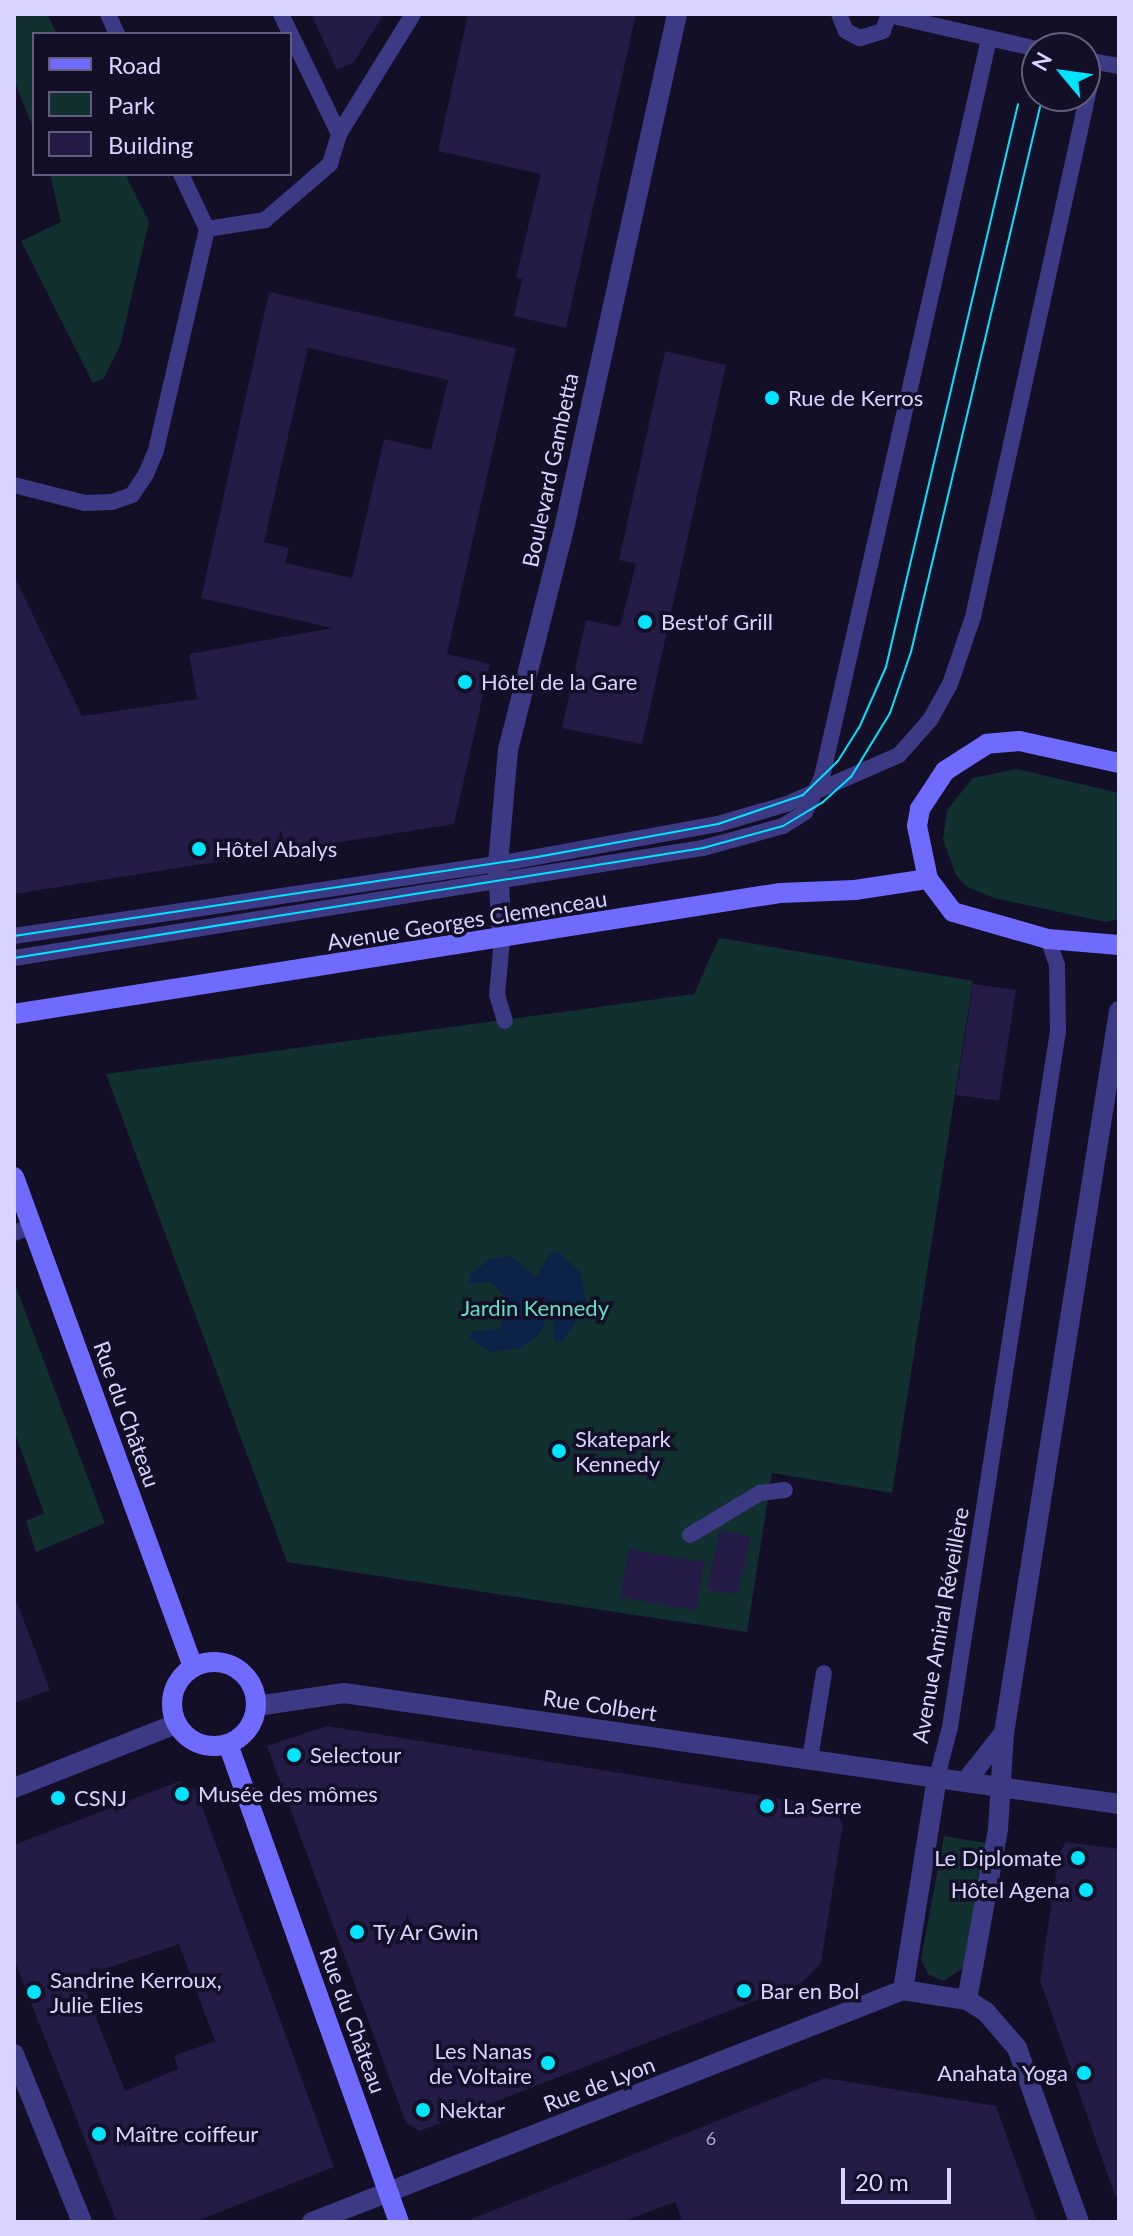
<!DOCTYPE html>
<html>
<head>
<meta charset="utf-8">
<style>
	body { margin:0 }
	#map { position:relative; width:1133px; height:2236px; overflow:hidden; background:#130f26; font-family:Lato,sans-serif }
	div>[style] { position:absolute }
	.green>* { inset:0; background:#12302f }
	.water>* { inset:0; background:#0c2248 }
	.building>* { inset:0; background:#241b47 }
	.service>* { height:16px; margin:-8px; padding:0 8px; transform-origin:8px; border-radius:8px; background:#3d3a85 }
	.minor>* { height:20px; margin:-10px; padding:0 10px; transform-origin:10px; border-radius:10px; background:#3d3a85 }
	.tertiary>* { height:20px; margin:-10px; padding:0 10px; transform-origin:10px; border-radius:10px; background:#3d3a85 }
	.secondary>* { height:20px; margin:-10px; padding:0 10px; transform-origin:10px; border-radius:10px; background:#6f6bff }
	.secondary>.ring { margin:-10px; padding:0; box-sizing:content-box; background:none; border:20px solid #6f6bff; border-radius:50% }
	.tram>* { height:2px; margin:-1px; padding:0 1px; transform-origin:1px; border-radius:1px; background:#00e5ff }
	.dots>* { width:22px; height:22px; translate:-50% -50%; box-sizing:border-box; border:4px solid #130f26; border-radius:50% }
	span { translate:-50% -50%; white-space:nowrap; text-align:center; line-height:1.15; -webkit-text-stroke:7px #130f26; paint-order:stroke }
	.number-label { font-size:18px; color:#aca6d1 }
	.number-label span { -webkit-text-stroke-width:0 }
	.poi-label { font-size:22px; color:#d9d4ff }
	.left { translate:0 -50%; text-align:left }
	.right { translate:-100% -50%; text-align:right }
	.street-label { font-size:22px; color:#d9d4ff }
	.park-label { font-size:22px; color:#5fe0c0 }
	.frame { position:absolute; inset:0; border:16px solid #d9d4ff; pointer-events:none }
	.legend { position:absolute; left:32px; top:32px; width:260px; height:144px; box-sizing:border-box; background:#130f26; border:2px solid #625e7d; margin:0; padding:10px 14px; list-style:none; font-size:24px; color:#d9d4ff }
	.legend li { display:flex; align-items:center; gap:16px; height:40px }
	.legend b { width:40px; border:2px solid #625e7d }
	.north { position:absolute; left:1021px; top:32px; width:80px; height:80px; box-sizing:border-box; background:#130f26; border:2px solid #625e7d; border-radius:50%; rotate:299deg; font-size:22px; font-weight:700; line-height:32px; text-align:center; color:#d9d4ff }
	.north::after { content:''; display:block; margin:auto; width:28px; height:36px; background:#00e5ff; clip-path:polygon(50% 0,100% 100%,50% 72%,0 100%) }
	.scale { position:absolute; left:841px; top:2168px; width:110px; height:36px; box-sizing:border-box; border:4px solid #d9d4ff; border-top:0; padding-left:10px; font-size:24px; line-height:28px; white-space:nowrap; color:#d9d4ff; -webkit-text-stroke:6px #130f26; paint-order:stroke }
</style>
</head>
<body>
<div id="map">
	<div class="green">
		<i style="clip-path:polygon(14px 14px,47px 14px,57px 34px,34px 34px,34px 130px,14px 80px)"></i>
		<i style="clip-path:polygon(50px 174px,125px 174px,149px 222px,120px 346px,104px 378px,93px 383px,21px 241px,61px 222px)"></i>
		<i style="clip-path:polygon(1017px 769px,1119px 793px,1119px 919px,1106px 922px,994px 898px,967px 887px,956px 875px,943px 840px,947px 810px,973px 778px)"></i>
		<i style="clip-path:polygon(719px 938px,973px 981px,892px 1493px,772px 1473px,747px 1632px,287px 1562px,106px 1074px,694px 994px)"></i>
		<i style="clip-path:polygon(14px 1282px,105px 1523px,36px 1552px,26px 1521px,44px 1513px,14px 1431px)"></i>
		<i style="clip-path:polygon(944px 1836px,986px 1843px,965px 1967px,943px 1981px,928px 1974px,921px 1959px)"></i>
	</div>
	<div class="water">
		<i style="clip-path:polygon(557px 1252px,580px 1271px,587px 1304px,563px 1341px,555px 1343px,553px 1319px,547px 1317px,540px 1333px,522px 1348px,492px 1352px,470px 1339px,473px 1331px,500px 1329px,508px 1300px,491px 1282px,468px 1283px,470px 1274px,491px 1259px,510px 1256px,536px 1277px,550px 1254px)"></i>
	</div>
	<div class="building">
		<i style="clip-path:polygon(311px 14px,384px 14px,354px 62px,337px 70px)"></i>
		<i style="clip-path:polygon(468px 14px,636px 14px,566px 328px,514px 316px,522px 279px,516px 277px,541px 174px,438px 151px)"></i>
		<i style="clip-path:polygon(evenodd,269px 292px,516px 348px,447px 654px,490px 664px,454px 824px,14px 894px,14px 576px,82px 716px,197px 699px,189px 654px,332px 628px,201px 598px,269px 292px,308px 348px,448px 380px,431px 450px,384px 439px,352px 578px,285px 563px,289px 548px,264px 542px,308px 348px)"></i>
		<i style="clip-path:polygon(665px 351px,726px 365px,642px 744px,562px 728px,586px 620px,620px 627px,636px 564px,619px 560px)"></i>
		<i style="clip-path:polygon(973px 984px,1016px 990px,999px 1101px,956px 1095px)"></i>
		<i style="clip-path:polygon(720px 1530px,751px 1537px,737px 1595px,707px 1589px)"></i>
		<i style="clip-path:polygon(629px 1549px,704px 1562px,696px 1610px,620px 1597px)"></i>
		<i style="clip-path:polygon(17px 1602px,50px 1690px,14px 1703px,14px 1603px)"></i>
		<i style="clip-path:polygon(327px 1726px,833px 1807px,843px 1824px,821px 1963px,803px 1982px,420px 2131px,406px 2123px,267px 1746px)"></i>
		<i style="clip-path:polygon(evenodd,180px 1781px,196px 1790px,334px 2167px,194px 2222px,117px 2222px,14px 1959px,14px 1845px,180px 1781px,179px 1944px,215px 2041px,174px 2056px,178px 2069px,125px 2091px,80px 1977px,179px 1944px)"></i>
		<i style="clip-path:polygon(1066px 1842px,1119px 1849px,1119px 2195px,1115px 2196px,1040px 1980px,1059px 1854px)"></i>
		<i style="clip-path:polygon(825px 2078px,996px 2106px,1037px 2222px,683px 2222px,675px 2202px,622px 2222px,464px 2222px)"></i>
	</div>
	<div class="service">
		<i style="left:108px;top:14px;width:22px;rotate:66deg"></i>
		<i style="left:281px;top:14px;width:133px;rotate:64.2deg"></i>
		<i style="left:839px;top:14px;width:18px;rotate:68deg"></i>
		<i style="left:846px;top:31px;width:16px;rotate:27deg"></i>
		<i style="left:860px;top:38px;width:24px;rotate:-17deg"></i>
		<i style="left:883px;top:31px;width:18px;rotate:-71deg"></i>
		<i style="left:889px;top:15px;width:152px;rotate:12.9deg"></i>
		<i style="left:1085px;top:60px;width:35px;rotate:10deg"></i>
		<i style="left:207px;top:229px;width:59px;rotate:-8.8deg"></i>
		<i style="left:265px;top:220px;width:86px;rotate:-40.7deg"></i>
		<i style="left:330px;top:164px;width:31px;rotate:-73deg"></i>
		<i style="left:339px;top:134px;width:141px;rotate:-58.3deg"></i>
		<i style="left:14px;top:485px;width:73px;rotate:14.2deg"></i>
		<i style="left:85px;top:503px;width:27px;rotate:-2deg"></i>
		<i style="left:112px;top:502px;width:21px;rotate:-19deg"></i>
		<i style="left:132px;top:495px;width:25px;rotate:-56deg"></i>
		<i style="left:146px;top:474px;width:26px;rotate:-67deg"></i>
		<i style="left:156px;top:450px;width:227px;rotate:-77deg"></i>
		<i style="left:207px;top:229px;width:61px;rotate:-115.3deg"></i>
		<i style="left:14px;top:936px;width:489px;rotate:-8.5deg"></i>
		<i style="left:498px;top:864px;width:224px;rotate:-10.3deg"></i>
		<i style="left:718px;top:824px;width:72px;rotate:-16.2deg"></i>
		<i style="left:787px;top:804px;width:122px;rotate:-23.6deg"></i>
		<i style="left:899px;top:755px;width:47px;rotate:-48.5deg"></i>
		<i style="left:930px;top:720px;width:41px;rotate:-60.9deg"></i>
		<i style="left:950px;top:684px;width:71px;rotate:-71.1deg"></i>
		<i style="left:973px;top:617px;width:568px;rotate:-77.6deg"></i>
		<i style="left:502px;top:939px;width:56px;rotate:95.1deg"></i>
		<i style="left:497px;top:995px;width:27px;rotate:73deg"></i>
		<i style="left:14px;top:958px;width:698px;rotate:-9.07deg"></i>
		<i style="left:703px;top:848px;width:83px;rotate:-15.4deg"></i>
		<i style="left:783px;top:826px;width:26px;rotate:-32deg"></i>
		<i style="left:805px;top:812px;width:39px;rotate:-64deg"></i>
		<i style="left:822px;top:777px;width:757px;rotate:-77.25deg"></i>
		<i style="left:14px;top:1233px;width:20px;rotate:-20deg"></i>
		<i style="left:690px;top:1535px;width:82px;rotate:-31deg"></i>
		<i style="left:760px;top:1493px;width:25px;rotate:-7deg"></i>
		<i style="left:810px;top:1759px;width:87px;rotate:-80.8deg"></i>
		<i style="left:937px;top:1777px;width:52px;rotate:-75.4deg"></i>
		<i style="left:950px;top:1727px;width:704px;rotate:-81.18deg"></i>
		<i style="left:1058px;top:1031px;width:66px;rotate:-90.9deg"></i>
		<i style="left:1057px;top:965px;width:28px;rotate:-109deg"></i>
	</div>
	<div class="minor">
		<i style="left:257px;top:1706px;width:88px;rotate:-8.5deg"></i>
		<i style="left:344px;top:1693px;width:783px;rotate:8.15deg"></i>
		<i style="left:966px;top:1781px;width:61px;rotate:-51.6deg"></i>
		<i style="left:14px;top:1788px;width:174px;rotate:-21.6deg"></i>
		<i style="left:903px;top:1990px;width:216px;rotate:-80.9deg"></i>
		<i style="left:967px;top:2000px;width:173px;rotate:-79.7deg"></i>
		<i style="left:998px;top:1830px;width:97px;rotate:-86.5deg"></i>
		<i style="left:1004px;top:1733px;width:731px;rotate:-80.95deg"></i>
		<i style="left:14px;top:2054px;width:181px;rotate:68deg"></i>
	</div>
	<div class="tertiary">
		<i style="left:502px;top:939px;width:75px;rotate:-93.1deg"></i>
		<i style="left:498px;top:864px;width:114px;rotate:-85deg"></i>
		<i style="left:508px;top:750px;width:233px;rotate:-75.8deg"></i>
		<i style="left:565px;top:524px;width:522px;rotate:-77.61deg"></i>
		<i style="left:312px;top:2222px;width:635px;rotate:-21.43deg"></i>
		<i style="left:903px;top:1990px;width:65px;rotate:8.9deg"></i>
		<i style="left:967px;top:2000px;width:22px;rotate:32deg"></i>
		<i style="left:986px;top:2012px;width:48px;rotate:49.3deg"></i>
		<i style="left:1017px;top:2048px;width:185px;rotate:70.4deg"></i>
	</div>
	<div class="secondary">
		<i style="left:1119px;top:763px;width:102px;rotate:-167.6deg"></i>
		<i style="left:1019px;top:741px;width:32px;rotate:175deg"></i>
		<i style="left:987px;top:744px;width:50px;rotate:147.3deg"></i>
		<i style="left:945px;top:771px;width:45px;rotate:123.3deg"></i>
		<i style="left:920px;top:809px;width:17px;rotate:100deg"></i>
		<i style="left:917px;top:826px;width:54px;rotate:78.3deg"></i>
		<i style="left:928px;top:879px;width:41px;rotate:52.9deg"></i>
		<i style="left:953px;top:912px;width:99px;rotate:15.9deg"></i>
		<i style="left:1048px;top:939px;width:71px;rotate:4.8deg"></i>
		<i style="left:14px;top:1014px;width:775px;rotate:-8.98deg"></i>
		<i style="left:780px;top:893px;width:75px;rotate:-2.3deg"></i>
		<i style="left:855px;top:890px;width:74px;rotate:-8.6deg"></i>
		<i style="left:14px;top:1177px;width:522px;rotate:69.93deg"></i>
		<i class="ring" style="left:172px;top:1662px;width:64px;height:64px"></i>
		<i style="left:228px;top:1744px;width:508px;rotate:70.32deg"></i>
	</div>
	<div class="tram">
		<i style="left:14px;top:936px;width:529px;rotate:-8.59deg"></i>
		<i style="left:537px;top:857px;width:184px;rotate:-10.3deg"></i>
		<i style="left:718px;top:824px;width:90px;rotate:-18.8deg"></i>
		<i style="left:803px;top:795px;width:49px;rotate:-44.2deg"></i>
		<i style="left:838px;top:761px;width:39px;rotate:-58deg"></i>
		<i style="left:859px;top:728px;width:67px;rotate:-66.1deg"></i>
		<i style="left:886px;top:667px;width:578px;rotate:-76.8deg"></i>
		<i style="left:14px;top:958px;width:698px;rotate:-9.07deg"></i>
		<i style="left:703px;top:848px;width:83px;rotate:-15.4deg"></i>
		<i style="left:783px;top:826px;width:47px;rotate:-31deg"></i>
		<i style="left:823px;top:802px;width:38px;rotate:-42deg"></i>
		<i style="left:851px;top:777px;width:75px;rotate:-58.6deg"></i>
		<i style="left:890px;top:713px;width:65px;rotate:-71deg"></i>
		<i style="left:911px;top:652px;width:560px;rotate:-76.68deg"></i>
	</div>
	<div class="dots">
		<i style="left:772px;top:398px;background:#00e5ff"></i>
		<i style="left:645px;top:622px;background:#00e5ff"></i>
		<i style="left:465px;top:682px;background:#00e5ff"></i>
		<i style="left:199px;top:849px;background:#00e5ff"></i>
		<i style="left:559px;top:1451px;background:#00e5ff"></i>
		<i style="left:294px;top:1755px;background:#00e5ff"></i>
		<i style="left:182px;top:1794px;background:#00e5ff"></i>
		<i style="left:58px;top:1798px;background:#00e5ff"></i>
		<i style="left:767px;top:1806px;background:#00e5ff"></i>
		<i style="left:1078px;top:1858px;background:#00e5ff"></i>
		<i style="left:1086px;top:1890px;background:#00e5ff"></i>
		<i style="left:357px;top:1932px;background:#00e5ff"></i>
		<i style="left:744px;top:1991px;background:#00e5ff"></i>
		<i style="left:34px;top:1992px;background:#00e5ff"></i>
		<i style="left:548px;top:2063px;background:#00e5ff"></i>
		<i style="left:1084px;top:2073px;background:#00e5ff"></i>
		<i style="left:423px;top:2110px;background:#00e5ff"></i>
		<i style="left:99px;top:2134px;background:#00e5ff"></i>
	</div>
	<div class="number-label">
		<span style="left:711px;top:2138px">6</span>
	</div>
	<div class="poi-label">
		<span class="left" style="left:788px;top:398px">Rue de Kerros</span>
		<span class="left" style="left:661px;top:622px">Best'of Grill</span>
		<span class="left" style="left:481px;top:682px">Hôtel de la Gare</span>
		<span class="left" style="left:215px;top:849px">Hôtel Abalys</span>
		<span class="left" style="left:575px;top:1451px">Skatepark<br>Kennedy</span>
		<span class="left" style="left:310px;top:1755px">Selectour</span>
		<span class="left" style="left:198px;top:1794px">Musée des mômes</span>
		<span class="left" style="left:74px;top:1798px">CSNJ</span>
		<span class="left" style="left:783px;top:1806px">La Serre</span>
		<span class="right" style="left:1062px;top:1858px">Le Diplomate</span>
		<span class="right" style="left:1070px;top:1890px">Hôtel Agena</span>
		<span class="left" style="left:373px;top:1932px">Ty Ar Gwin</span>
		<span class="left" style="left:50px;top:1992px">Sandrine Kerroux,<br>Julie Elies</span>
		<span class="left" style="left:760px;top:1991px">Bar en Bol</span>
		<span class="right" style="left:532px;top:2063px">Les Nanas<br>de Voltaire</span>
		<span class="right" style="left:1068px;top:2073px">Anahata Yoga</span>
		<span class="left" style="left:439px;top:2110px">Nektar</span>
		<span class="left" style="left:115px;top:2134px">Maître coiffeur</span>
	</div>
	<div class="street-label">
		<span style="left:550px;top:470px;rotate:-78deg">Boulevard Gambetta</span>
		<span style="left:467px;top:920px;rotate:-9deg">Avenue Georges Clemenceau</span>
		<span style="left:127px;top:1414px;rotate:70deg">Rue du Château</span>
		<span style="left:940px;top:1625px;rotate:-80deg">Avenue Amiral Réveillère</span>
		<span style="left:600px;top:1705px;rotate:8deg">Rue Colbert</span>
		<span style="left:353px;top:2020px;rotate:70deg">Rue du Château</span>
		<span style="left:599px;top:2084px;rotate:-21deg">Rue de Lyon</span>
	</div>
	<div class="park-label">
		<span style="left:535px;top:1308px">Jardin Kennedy</span>
	</div>
	<div class="frame"></div>
	<ul class="legend">
	<li><b style="height:10px;background:#6f6bff"></b>Road</li>
	<li><b style="height:22px;background:#12302f"></b>Park</li>
	<li><b style="height:22px;background:#241b47"></b>Building</li>
	</ul>
	<div class="north">N</div>
	<div class="scale">20 m</div>
</div>
</body>
</html>
